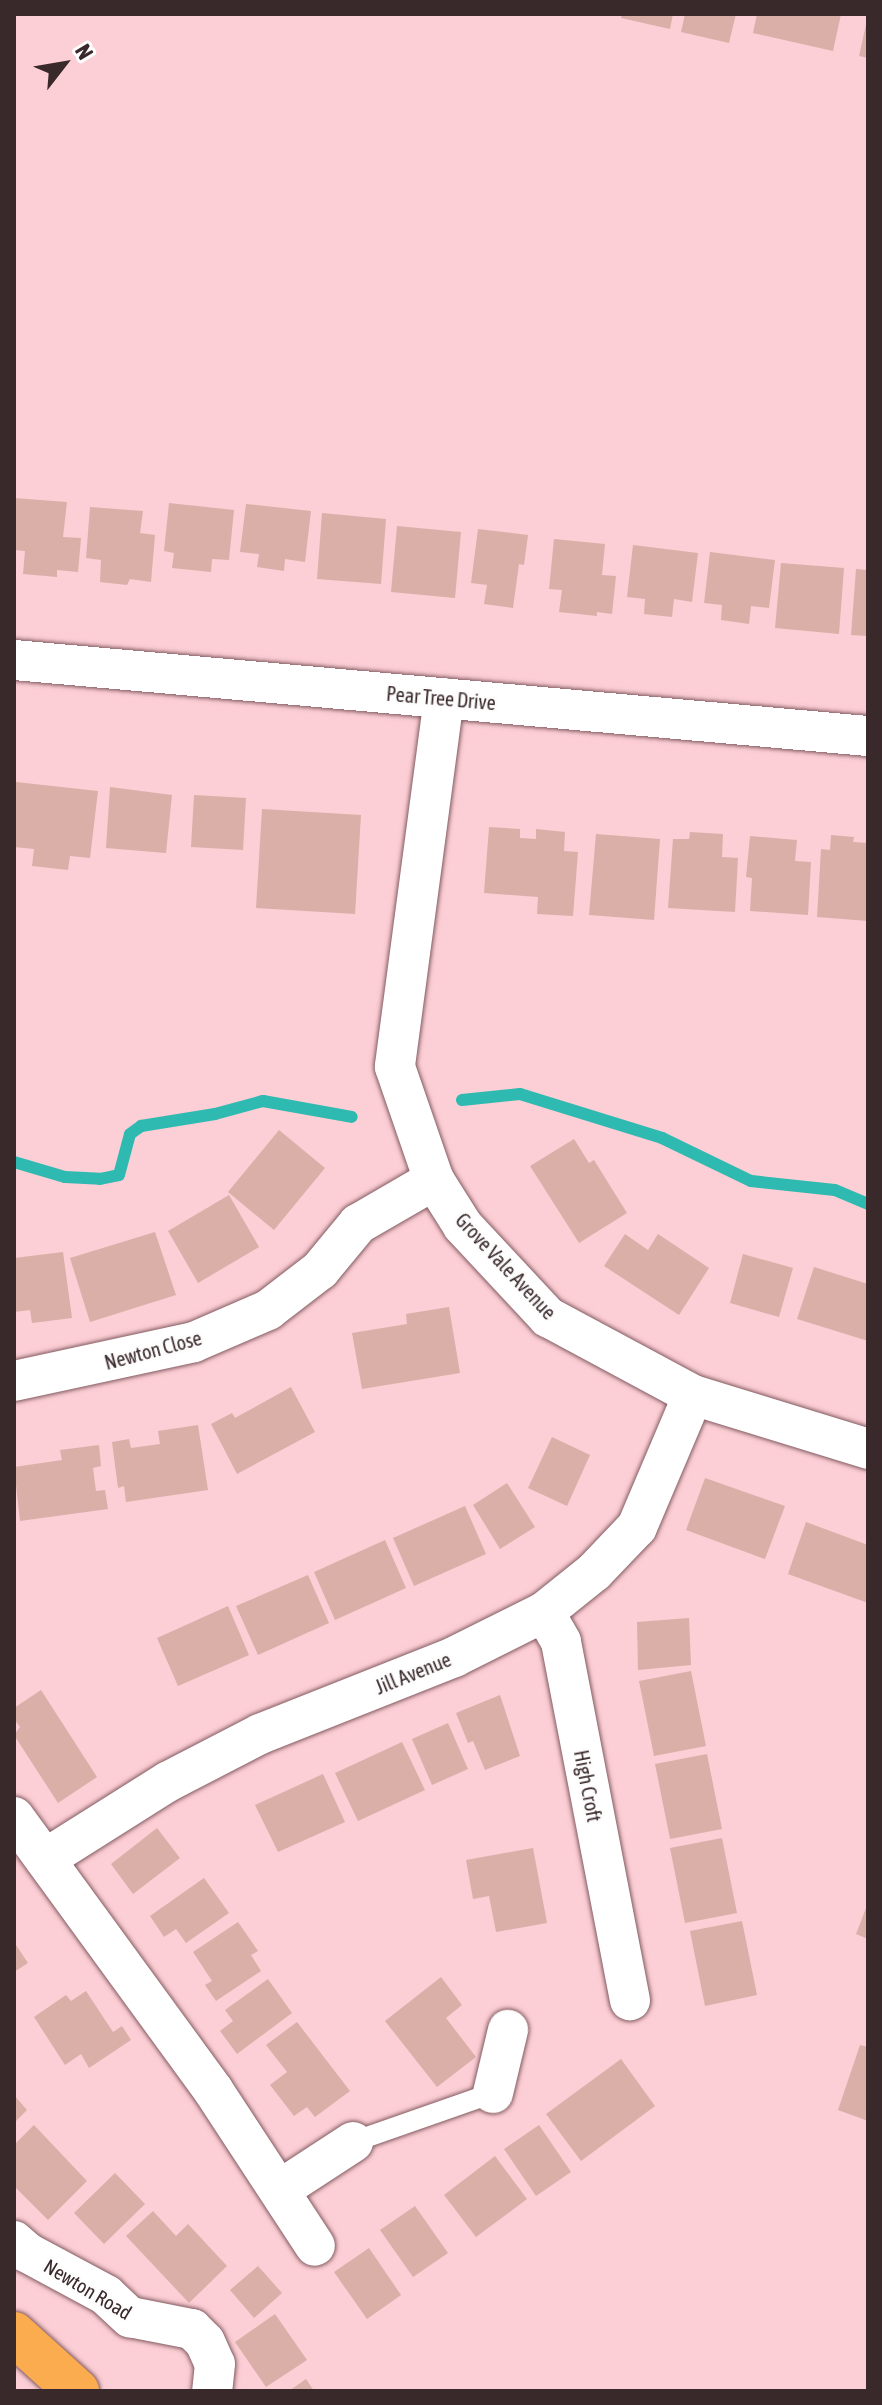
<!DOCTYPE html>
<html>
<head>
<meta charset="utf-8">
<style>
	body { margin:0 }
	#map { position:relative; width:882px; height:2405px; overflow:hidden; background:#fcced5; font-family:"Asap Condensed",sans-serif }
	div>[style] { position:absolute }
	.stream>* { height:12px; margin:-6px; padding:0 6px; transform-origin:6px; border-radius:6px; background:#2ebab0 }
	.building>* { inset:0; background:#daafa8 }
	.roads { filter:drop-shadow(0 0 2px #825b61) drop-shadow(0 0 2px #825b61) }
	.lane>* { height:20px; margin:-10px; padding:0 10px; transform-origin:10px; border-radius:10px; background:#fff }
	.street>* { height:40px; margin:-20px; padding:0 20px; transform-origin:20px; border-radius:20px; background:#fff }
	.highway>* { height:44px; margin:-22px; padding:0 22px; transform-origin:22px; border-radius:22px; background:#faac4e }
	span { translate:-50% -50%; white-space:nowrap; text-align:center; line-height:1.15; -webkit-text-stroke:6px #fdfdfd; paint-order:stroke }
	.street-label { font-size:20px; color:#3a292b }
	.frame { position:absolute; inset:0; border:16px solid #3a292b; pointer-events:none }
	.north { position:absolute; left:24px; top:24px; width:80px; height:80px; -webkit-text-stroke:6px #fdfdfd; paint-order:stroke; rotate:59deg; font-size:22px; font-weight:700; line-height:32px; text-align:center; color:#3a292b }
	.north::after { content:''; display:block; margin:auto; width:28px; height:36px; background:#3a292b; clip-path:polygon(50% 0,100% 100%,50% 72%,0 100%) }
</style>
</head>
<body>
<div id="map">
	<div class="stream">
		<i style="left:462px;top:1100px;width:58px;rotate:-5.9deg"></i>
		<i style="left:520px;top:1094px;width:149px;rotate:17.2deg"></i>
		<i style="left:662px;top:1138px;width:99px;rotate:25.8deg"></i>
		<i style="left:751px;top:1181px;width:84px;rotate:6.1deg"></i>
		<i style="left:835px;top:1190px;width:36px;rotate:23deg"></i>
		<i style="left:14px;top:1162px;width:53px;rotate:16.4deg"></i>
		<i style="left:65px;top:1177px;width:35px;rotate:3deg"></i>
		<i style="left:100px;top:1179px;width:19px;rotate:-12deg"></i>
		<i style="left:119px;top:1175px;width:42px;rotate:-75deg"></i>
		<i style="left:130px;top:1134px;width:14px;rotate:-36deg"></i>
		<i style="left:141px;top:1126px;width:75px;rotate:-9.2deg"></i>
		<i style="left:215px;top:1114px;width:50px;rotate:-15.2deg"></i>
		<i style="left:263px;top:1101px;width:90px;rotate:10.2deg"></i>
	</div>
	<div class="building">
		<i style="clip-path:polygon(622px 14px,673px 14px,670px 29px,621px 18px)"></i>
		<i style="clip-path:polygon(685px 14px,736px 14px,729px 43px,681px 32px)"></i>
		<i style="clip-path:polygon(757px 14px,841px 14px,833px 51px,753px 33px)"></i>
		<i style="clip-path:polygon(867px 20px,868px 20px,868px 58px,859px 56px)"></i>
		<i style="clip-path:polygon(14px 498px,67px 502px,63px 537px,81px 538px,78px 572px,57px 570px,57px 577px,23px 574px,25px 551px,14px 550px)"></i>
		<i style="clip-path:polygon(169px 503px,234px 510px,229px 560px,212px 559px,211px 572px,172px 568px,174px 553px,164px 551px)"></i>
		<i style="clip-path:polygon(246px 504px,311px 511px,305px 562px,285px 559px,284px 571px,257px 567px,259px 554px,240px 552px)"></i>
		<i style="clip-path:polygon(90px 507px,143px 511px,140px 533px,155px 535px,151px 582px,130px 579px,127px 585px,100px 582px,101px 560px,86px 558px)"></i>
		<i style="clip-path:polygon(322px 513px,386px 519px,381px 584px,317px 579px)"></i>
		<i style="clip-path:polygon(397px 526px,461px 532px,455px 598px,391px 592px)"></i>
		<i style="clip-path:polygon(478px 529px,528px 535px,524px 565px,519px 564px,513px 608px,484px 604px,487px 585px,471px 583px)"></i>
		<i style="clip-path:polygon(554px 539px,605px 544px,602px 575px,616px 576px,612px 614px,597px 612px,597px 616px,559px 612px,562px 590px,549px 589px)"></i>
		<i style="clip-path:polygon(633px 545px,698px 553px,692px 602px,674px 599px,672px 617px,644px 614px,645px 599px,627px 597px)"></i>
		<i style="clip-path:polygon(710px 552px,775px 560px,769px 608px,751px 606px,749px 624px,721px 620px,722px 605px,704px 603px)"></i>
		<i style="clip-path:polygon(781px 563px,844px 568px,839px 634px,775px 628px)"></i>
		<i style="clip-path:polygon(856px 569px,868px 570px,868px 636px,851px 635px)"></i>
		<i style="clip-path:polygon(16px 782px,98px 791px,90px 858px,70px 856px,68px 870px,32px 866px,34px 849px,14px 847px)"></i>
		<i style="clip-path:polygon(110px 787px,172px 795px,166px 853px,106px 848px)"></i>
		<i style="clip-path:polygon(194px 795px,246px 798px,243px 850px,191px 847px)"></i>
		<i style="clip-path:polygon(262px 809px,361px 815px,355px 914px,256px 908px)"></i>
		<i style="clip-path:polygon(489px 827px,520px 829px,520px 838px,536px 839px,536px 829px,565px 832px,564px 851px,578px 852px,573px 916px,537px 914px,538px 897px,484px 893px)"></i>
		<i style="clip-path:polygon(690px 832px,723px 834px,722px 857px,738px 858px,735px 912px,668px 908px,673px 839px,689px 839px)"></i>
		<i style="clip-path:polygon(596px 834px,660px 839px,654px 920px,589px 915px)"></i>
		<i style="clip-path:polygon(831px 835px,854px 837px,853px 842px,868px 843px,868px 921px,817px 917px,821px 849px,830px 850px)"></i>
		<i style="clip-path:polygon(750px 836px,797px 840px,795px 861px,811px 862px,808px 915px,750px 911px,752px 878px,746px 877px)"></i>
		<i style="clip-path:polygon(279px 1130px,325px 1168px,274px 1230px,228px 1192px)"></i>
		<i style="clip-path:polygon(574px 1139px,589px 1163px,594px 1160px,627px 1213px,579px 1243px,530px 1166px)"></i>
		<i style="clip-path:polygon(229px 1195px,259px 1247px,198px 1283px,168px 1231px)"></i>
		<i style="clip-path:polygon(155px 1232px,176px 1295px,90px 1322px,70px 1258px)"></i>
		<i style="clip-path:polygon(625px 1234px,648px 1250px,658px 1234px,709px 1268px,679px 1315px,604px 1266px)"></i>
		<i style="clip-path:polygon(63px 1252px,72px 1318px,32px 1323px,30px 1310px,14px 1312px,14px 1258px)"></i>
		<i style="clip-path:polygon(743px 1254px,793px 1268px,779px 1317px,730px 1303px)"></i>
		<i style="clip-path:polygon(814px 1267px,868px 1284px,868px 1341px,797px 1319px)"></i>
		<i style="clip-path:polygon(449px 1307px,460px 1373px,362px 1389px,352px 1333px,407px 1324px,406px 1314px)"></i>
		<i style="clip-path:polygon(291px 1387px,315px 1432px,237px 1474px,211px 1424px,232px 1413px,235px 1418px)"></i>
		<i style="clip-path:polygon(198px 1425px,208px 1490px,126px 1502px,124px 1486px,118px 1488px,112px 1442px,129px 1439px,131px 1448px,160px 1444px,158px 1431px)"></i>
		<i style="clip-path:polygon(552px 1437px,590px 1455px,567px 1506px,528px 1488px)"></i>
		<i style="clip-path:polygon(99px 1445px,101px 1466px,93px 1468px,96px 1491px,105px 1490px,108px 1509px,20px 1521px,14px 1467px,62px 1460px,60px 1450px)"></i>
		<i style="clip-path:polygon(705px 1478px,785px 1506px,765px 1559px,686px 1530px)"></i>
		<i style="clip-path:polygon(507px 1483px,535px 1527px,500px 1549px,473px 1505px)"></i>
		<i style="clip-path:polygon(465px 1506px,486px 1554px,414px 1586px,393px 1538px)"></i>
		<i style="clip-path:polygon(806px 1522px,868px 1545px,868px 1603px,788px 1574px)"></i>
		<i style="clip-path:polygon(385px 1540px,406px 1588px,335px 1620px,314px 1572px)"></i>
		<i style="clip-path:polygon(308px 1575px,329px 1623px,258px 1655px,236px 1606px)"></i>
		<i style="clip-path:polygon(228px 1606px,249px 1655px,178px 1686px,157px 1638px)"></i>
		<i style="clip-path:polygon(689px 1618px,691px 1665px,638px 1670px,637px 1622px)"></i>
		<i style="clip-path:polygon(691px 1671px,706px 1746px,654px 1756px,639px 1681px)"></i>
		<i style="clip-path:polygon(41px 1690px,97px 1777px,58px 1803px,14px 1735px,20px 1727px,14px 1719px,14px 1708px)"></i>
		<i style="clip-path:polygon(500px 1695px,520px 1756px,485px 1770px,473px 1741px,468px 1743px,456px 1713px)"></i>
		<i style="clip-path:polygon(448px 1723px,468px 1769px,432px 1785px,412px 1739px)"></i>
		<i style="clip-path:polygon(402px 1742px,425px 1790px,358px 1821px,335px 1773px)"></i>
		<i style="clip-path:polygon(707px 1754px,722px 1829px,670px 1839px,655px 1764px)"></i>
		<i style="clip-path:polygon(323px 1774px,345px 1822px,278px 1852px,255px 1805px)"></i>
		<i style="clip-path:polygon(157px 1828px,180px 1858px,133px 1894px,111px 1864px)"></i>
		<i style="clip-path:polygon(722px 1838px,737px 1913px,685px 1923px,670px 1848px)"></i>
		<i style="clip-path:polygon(533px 1848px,547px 1923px,496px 1932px,489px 1896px,473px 1899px,466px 1860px)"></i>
		<i style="clip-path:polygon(204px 1878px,229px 1913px,186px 1943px,176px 1929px,164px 1937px,150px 1916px)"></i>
		<i style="clip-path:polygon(868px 1903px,868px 1939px,856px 1934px)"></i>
		<i style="clip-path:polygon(742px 1921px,757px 1995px,705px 2006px,690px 1931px)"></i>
		<i style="clip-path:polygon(238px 1922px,258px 1951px,251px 1955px,261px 1971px,216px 2001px,205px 1985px,212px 1981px,193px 1952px)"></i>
		<i style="clip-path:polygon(14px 1942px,28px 1963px,14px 1972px)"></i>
		<i style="clip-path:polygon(441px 1977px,462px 2005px,446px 2018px,476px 2057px,437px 2087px,385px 2021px)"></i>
		<i style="clip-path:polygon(268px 1979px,292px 2013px,237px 2054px,220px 2031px,233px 2021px,225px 2010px)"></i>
		<i style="clip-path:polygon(86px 1991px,113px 2032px,122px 2026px,131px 2040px,89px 2068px,81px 2054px,65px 2065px,34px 2017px,66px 1995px,71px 2001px)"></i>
		<i style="clip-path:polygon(297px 2022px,350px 2091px,315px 2117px,307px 2107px,294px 2116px,270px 2085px,287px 2072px,266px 2045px)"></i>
		<i style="clip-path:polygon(860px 2045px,868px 2047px,868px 2121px,838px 2110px)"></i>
		<i style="clip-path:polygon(621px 2059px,655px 2106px,581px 2161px,546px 2114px)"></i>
		<i style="clip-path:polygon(14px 2095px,27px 2110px,14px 2123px)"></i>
		<i style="clip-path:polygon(34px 2125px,87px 2181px,48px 2220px,14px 2186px,14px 2145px)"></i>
		<i style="clip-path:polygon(539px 2125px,571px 2172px,536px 2196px,504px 2149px)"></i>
		<i style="clip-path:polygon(495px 2156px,527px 2199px,476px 2237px,444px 2195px)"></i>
		<i style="clip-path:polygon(115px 2173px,145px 2204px,104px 2244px,74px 2213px)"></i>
		<i style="clip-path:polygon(415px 2206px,448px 2253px,413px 2277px,380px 2230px)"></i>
		<i style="clip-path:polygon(153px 2211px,176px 2236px,188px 2224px,227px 2266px,189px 2303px,126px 2236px)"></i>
		<i style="clip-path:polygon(369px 2248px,401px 2295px,367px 2319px,334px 2272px)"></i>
		<i style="clip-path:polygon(258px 2266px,282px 2293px,254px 2318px,230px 2290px)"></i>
		<i style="clip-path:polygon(275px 2314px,307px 2360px,266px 2387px,235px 2342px)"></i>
		<i style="clip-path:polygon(306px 2379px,314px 2391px,289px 2391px)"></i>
	</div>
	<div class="roads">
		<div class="lane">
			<i style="left:353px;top:2142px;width:148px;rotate:-19.3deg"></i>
		</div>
		<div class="street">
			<i style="left:14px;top:660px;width:857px;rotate:5.09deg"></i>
			<i style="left:444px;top:698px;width:372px;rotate:97.6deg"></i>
			<i style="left:395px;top:1067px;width:120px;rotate:71deg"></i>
			<i style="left:434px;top:1180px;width:54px;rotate:57.8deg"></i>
			<i style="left:463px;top:1226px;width:125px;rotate:47deg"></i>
			<i style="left:548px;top:1317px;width:165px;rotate:28.3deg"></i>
			<i style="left:693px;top:1395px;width:183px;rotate:17.1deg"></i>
			<i style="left:14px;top:1381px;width:184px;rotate:-12.2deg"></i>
			<i style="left:194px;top:1342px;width:81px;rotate:-23.4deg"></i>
			<i style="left:268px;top:1310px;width:66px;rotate:-37.6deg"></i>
			<i style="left:320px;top:1270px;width:60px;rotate:-50.4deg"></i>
			<i style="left:358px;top:1224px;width:88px;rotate:-30.1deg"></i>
			<i style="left:544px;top:1612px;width:34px;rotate:60deg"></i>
			<i style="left:561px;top:1642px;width:365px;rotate:79.1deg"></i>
			<i style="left:14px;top:1817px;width:338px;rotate:53.9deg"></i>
			<i style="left:213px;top:2090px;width:186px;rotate:56.8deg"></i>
			<i style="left:45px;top:1859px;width:146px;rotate:-32.2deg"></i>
			<i style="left:169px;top:1781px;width:102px;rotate:-27.3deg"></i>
			<i style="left:260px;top:1734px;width:209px;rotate:-21.6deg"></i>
			<i style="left:454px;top:1657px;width:101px;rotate:-26.6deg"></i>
			<i style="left:544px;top:1612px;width:64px;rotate:-38.7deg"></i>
			<i style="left:594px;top:1572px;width:62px;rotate:-46.3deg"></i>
			<i style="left:637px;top:1527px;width:143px;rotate:-67deg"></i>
			<i style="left:493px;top:2093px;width:65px;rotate:-76.6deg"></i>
			<i style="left:281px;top:2189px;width:86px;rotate:-33.1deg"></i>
			<i style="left:14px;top:2241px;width:18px;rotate:41deg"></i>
			<i style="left:28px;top:2253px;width:89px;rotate:28.3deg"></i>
			<i style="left:106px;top:2295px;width:33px;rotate:43deg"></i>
			<i style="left:130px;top:2317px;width:63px;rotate:11deg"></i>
			<i style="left:192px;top:2329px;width:18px;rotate:45deg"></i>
			<i style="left:205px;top:2342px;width:24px;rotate:66deg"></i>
			<i style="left:215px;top:2364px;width:27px;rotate:96deg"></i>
		</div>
		<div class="highway">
			<i style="left:14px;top:2334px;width:85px;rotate:42.1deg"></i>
		</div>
	</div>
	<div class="street-label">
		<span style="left:441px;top:698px;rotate:5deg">Pear Tree Drive</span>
		<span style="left:506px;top:1266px;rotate:47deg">Grove Vale Avenue</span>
		<span style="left:153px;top:1350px;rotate:-15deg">Newton Close</span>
		<span style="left:413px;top:1673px;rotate:-22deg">Jill Avenue</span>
		<span style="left:588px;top:1786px;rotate:79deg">High Croft</span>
		<span style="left:88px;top:2289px;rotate:31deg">Newton Road</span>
	</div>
	<div class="frame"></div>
	<div class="north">N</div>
</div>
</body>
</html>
